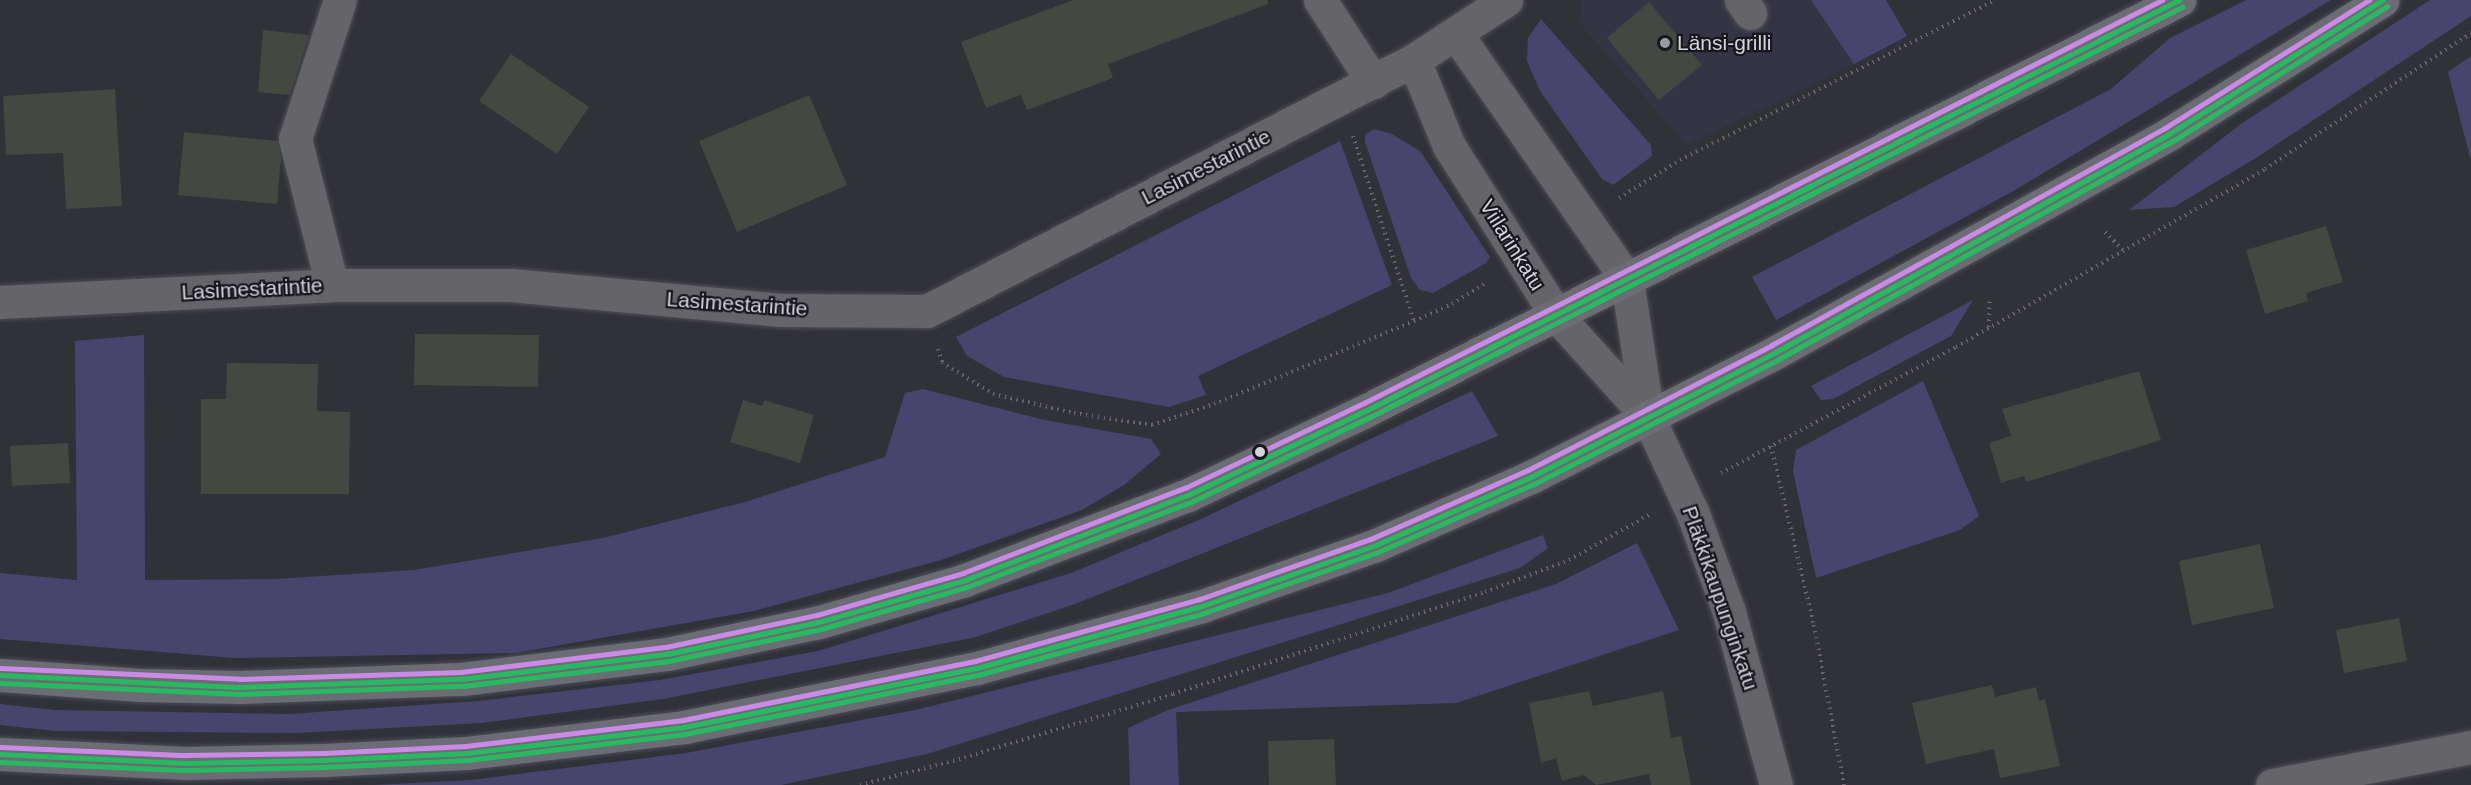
<!DOCTYPE html>
<html>
<head>
<meta charset="utf-8">
<style>
	body { margin:0 }
	#map { position:relative; width:2471px; height:785px; overflow:hidden; background:#313138; font-family:Arial,sans-serif }
	div>[style] { position:absolute }
	.built>* { inset:0; background:#343445 }
	.green>* { inset:0; background:#47456e }
	.building>* { inset:0; background:#434841 }
	.path>* { height:4px; margin-top:-2px; transform-origin:0; background:repeating-linear-gradient(90deg,#66666a 0 1.5px,transparent 0 6px) }
	.roads { filter:drop-shadow(0 0 2px #4e4e55) drop-shadow(0 0 2px #4e4e55) }
	.minor>* { height:33px; margin:-16.5px; padding:0 16.5px; transform-origin:16.5px; border-radius:16.5px; background:#646469 }
	.major>* { height:33px; margin:-16.5px; padding:0 16.5px; transform-origin:16.5px; border-radius:16.5px; background:#6c6c74 }
	.bus-1>* { height:4.5px; margin:-2.25px; padding:0 2.25px; transform-origin:2.25px; border-radius:2.25px; background:#26bb60 }
	.bus-2>* { height:4.5px; margin:-2.25px; padding:0 2.25px; transform-origin:2.25px; border-radius:2.25px; background:#26bb60 }
	.bus-3>* { height:4.5px; margin:-2.25px; padding:0 2.25px; transform-origin:2.25px; border-radius:2.25px; background:#ca8be6 }
	.dots>* { width:16px; height:16px; translate:-50% -50%; box-sizing:border-box; border:3px solid #17171d; border-radius:50% }
	span { translate:-50% -50%; white-space:nowrap; text-align:center; line-height:1.15; -webkit-text-stroke:4.5px #17171d; paint-order:stroke }
	.poi-label { font-size:21px; color:#d3d3dc }
	.left { translate:0 -50%; text-align:left }
	.street-label { font-size:21px; color:#d3d3dc }
</style>
</head>
<body>
<div id="map">
	<div class="built">
		<i style="clip-path:polygon(1581px 0,1811px 0,1854px 64px,1687px 145px,1580px 24px)"></i>
	</div>
	<div class="green">
		<i style="clip-path:polygon(1811px 0,1886px 0,1907px 36px,1854px 64px)"></i>
		<i style="clip-path:polygon(2246px 0,2331px 0,2015px 190px,1776px 320px,1752px 277px,2111px 89px,2170px 38px)"></i>
		<i style="clip-path:polygon(2430px 0,2471px 0,2471px 16px,2256px 158px,2174px 207px,2129px 210px,2241px 124px)"></i>
		<i style="clip-path:polygon(1541px 19px,1651px 145px,1652px 156px,1613px 185px,1602px 179px,1540px 91px,1527px 61px,1528px 38px)"></i>
		<i style="clip-path:polygon(2471px 56px,2471px 161px,2448px 72px)"></i>
		<i style="clip-path:polygon(1374px 129px,1392px 134px,1420px 151px,1490px 257px,1486px 263px,1433px 293px,1420px 290px,1411px 278px,1365px 142px,1365px 135px)"></i>
		<i style="clip-path:polygon(1340px 141px,1392px 285px,1198px 376px,1206px 395px,1169px 407px,1004px 377px,967px 356px,956px 337px)"></i>
		<i style="clip-path:polygon(1973px 300px,1951px 336px,1833px 399px,1821px 400px,1811px 386px)"></i>
		<i style="clip-path:polygon(144px 335px,145px 580px,275px 579px,414px 570px,603px 538px,745px 502px,885px 457px,905px 393px,923px 389px,1045px 420px,1151px 439px,1161px 454px,1124px 485px,1082px 510px,941px 560px,754px 611px,516px 653px,235px 658px,0 639px,0 573px,77px 580px,75px 341px)"></i>
		<i style="clip-path:polygon(1923px 381px,1979px 516px,1960px 530px,1816px 578px,1793px 471px,1796px 450px)"></i>
		<i style="clip-path:polygon(1472px 391px,1498px 436px,1075px 604px,976px 637px,663px 699px,482px 723px,296px 733px,56px 731px,0 725px,0 704px,55px 710px,289px 714px,478px 701px,660px 680px,818px 651px,1071px 573px,1201px 519px)"></i>
		<i style="clip-path:polygon(1543px 535px,1548px 548px,1520px 568px,927px 754px,781px 785px,374px 785px,471px 780px,686px 753px,915px 710px,1388px 593px)"></i>
		<i style="clip-path:polygon(1637px 543px,1679px 630px,1456px 703px,1176px 712px,1179px 785px,1130px 785px,1128px 728px,1168px 710px,1556px 584px)"></i>
	</div>
	<div class="building">
		<i style="clip-path:polygon(1073px 0,1267px 0,1268px 4px,1108px 64px,1113px 78px,1027px 110px,1021px 95px,986px 108px,961px 42px)"></i>
		<i style="clip-path:polygon(1649px 2px,1702px 65px,1659px 100px,1607px 38px)"></i>
		<i style="clip-path:polygon(263px 30px,309px 35px,290px 95px,258px 92px)"></i>
		<i style="clip-path:polygon(511px 54px,589px 107px,557px 154px,479px 101px)"></i>
		<i style="clip-path:polygon(115px 89px,122px 206px,66px 209px,63px 153px,6px 155px,3px 96px)"></i>
		<i style="clip-path:polygon(809px 95px,847px 185px,737px 232px,699px 141px)"></i>
		<i style="clip-path:polygon(184px 132px,277px 141px,281px 158px,277px 204px,178px 195px)"></i>
		<i style="clip-path:polygon(2326px 226px,2343px 282px,2306px 293px,2308px 301px,2265px 314px,2246px 250px)"></i>
		<i style="clip-path:polygon(415px 334px,539px 335px,538px 387px,414px 385px)"></i>
		<i style="clip-path:polygon(227px 363px,318px 364px,317px 411px,350px 412px,349px 494px,201px 494px,201px 399px,226px 399px)"></i>
		<i style="clip-path:polygon(2139px 371px,2161px 440px,2026px 482px,2024px 476px,2001px 483px,1989px 443px,2011px 436px,2002px 409px)"></i>
		<i style="clip-path:polygon(743px 400px,762px 406px,764px 400px,814px 415px,800px 463px,730px 442px)"></i>
		<i style="clip-path:polygon(68px 443px,70px 483px,12px 486px,10px 446px)"></i>
		<i style="clip-path:polygon(2260px 544px,2274px 608px,2192px 625px,2179px 561px)"></i>
		<i style="clip-path:polygon(2399px 618px,2407px 661px,2344px 673px,2336px 630px)"></i>
		<i style="clip-path:polygon(1992px 685px,1995px 697px,2036px 687px,2039px 701px,2045px 699px,2060px 766px,2000px 778px,1994px 749px,1926px 764px,1912px 703px)"></i>
		<i style="clip-path:polygon(1589px 691px,1593px 706px,1663px 691px,1671px 738px,1681px 736px,1691px 785px,1651px 785px,1649px 774px,1596px 785px,1584px 775px,1562px 781px,1556px 758px,1541px 763px,1529px 703px)"></i>
		<i style="clip-path:polygon(1334px 739px,1336px 785px,1269px 785px,1268px 741px)"></i>
	</div>
	<div class="path">
		<i style="left:1353px;top:136px;width:195px;rotate:71.8deg"></i>
		<i style="left:1619px;top:198px;width:72px;rotate:-31.9deg"></i>
		<i style="left:1680px;top:160px;width:353px;rotate:-26.9deg"></i>
		<i style="left:2105px;top:232px;width:25px;rotate:45deg"></i>
		<i style="left:1989px;top:327px;width:30px;rotate:-88deg"></i>
		<i style="left:938px;top:349px;width:14px;rotate:73deg"></i>
		<i style="left:942px;top:362px;width:60px;rotate:32.1deg"></i>
		<i style="left:993px;top:394px;width:83px;rotate:13.2deg"></i>
		<i style="left:1074px;top:413px;width:79px;rotate:8.7deg"></i>
		<i style="left:1152px;top:425px;width:65px;rotate:-18.7deg"></i>
		<i style="left:1214px;top:404px;width:217px;rotate:-22.5deg"></i>
		<i style="left:1414px;top:321px;width:42px;rotate:-24.1deg"></i>
		<i style="left:1452px;top:304px;width:40px;rotate:-32deg"></i>
		<i style="left:1771px;top:446px;width:184px;rotate:76.5deg"></i>
		<i style="left:1814px;top:625px;width:163px;rotate:79.4deg"></i>
		<i style="left:1721px;top:473px;width:267px;rotate:-28.2deg"></i>
		<i style="left:1956px;top:347px;width:357px;rotate:-29.9deg"></i>
		<i style="left:2265px;top:169px;width:247px;rotate:-33.4deg"></i>
		<i style="left:860px;top:785px;width:96px;rotate:-14.5deg"></i>
		<i style="left:953px;top:761px;width:230px;rotate:-16.9deg"></i>
		<i style="left:1173px;top:694px;width:328px;rotate:-18.1deg"></i>
		<i style="left:1485px;top:592px;width:90px;rotate:-20.9deg"></i>
		<i style="left:1569px;top:560px;width:92px;rotate:-29.4deg"></i>
	</div>
	<div class="roads">
		<div class="minor">
			<i style="left:1320px;top:0;width:98px;rotate:57.1deg"></i>
			<i style="left:1741px;top:0;width:16px;rotate:55deg"></i>
			<i style="left:1457px;top:35px;width:298px;rotate:55.2deg"></i>
			<i style="left:1627px;top:280px;width:139px;rotate:81.3deg"></i>
			<i style="left:1414px;top:60px;width:93px;rotate:67.9deg"></i>
			<i style="left:1449px;top:146px;width:201px;rotate:57.6deg"></i>
			<i style="left:1557px;top:316px;width:136px;rotate:48deg"></i>
			<i style="left:1648px;top:417px;width:107px;rotate:65.1deg"></i>
			<i style="left:1693px;top:514px;width:104px;rotate:69.8deg"></i>
			<i style="left:1729px;top:612px;width:179px;rotate:74.8deg"></i>
			<i style="left:332px;top:285px;width:151px;rotate:-104.2deg"></i>
			<i style="left:295px;top:139px;width:146px;rotate:-72.1deg"></i>
			<i style="left:0;top:302px;width:332px;rotate:-2.9deg"></i>
			<i style="left:332px;top:285px;width:179px"></i>
			<i style="left:511px;top:285px;width:271px;rotate:5.3deg"></i>
			<i style="left:781px;top:310px;width:146px;rotate:0.4deg"></i>
			<i style="left:927px;top:311px;width:548px;rotate:-27.27deg"></i>
			<i style="left:1414px;top:60px;width:110px;rotate:-33.1deg"></i>
			<i style="left:2272px;top:785px;width:203px;rotate:-10.8deg"></i>
		</div>
		<div class="major">
			<i style="left:0;top:675px;width:141px;rotate:4.1deg"></i>
			<i style="left:141px;top:685px;width:99px;rotate:1.2deg"></i>
			<i style="left:240px;top:687px;width:222px;rotate:-2.1deg"></i>
			<i style="left:462px;top:679px;width:207px;rotate:-7deg"></i>
			<i style="left:667px;top:654px;width:155px;rotate:-11.9deg"></i>
			<i style="left:819px;top:622px;width:152px;rotate:-16deg"></i>
			<i style="left:965px;top:580px;width:239px;rotate:-20.9deg"></i>
			<i style="left:1188px;top:495px;width:198px;rotate:-25.4deg"></i>
			<i style="left:1367px;top:410px;width:910px;rotate:-26.79deg"></i>
			<i style="left:0;top:754px;width:186px;rotate:2.8deg"></i>
			<i style="left:186px;top:763px;width:138px;rotate:-1.2deg"></i>
			<i style="left:324px;top:760px;width:143px;rotate:-2.8deg"></i>
			<i style="left:467px;top:753px;width:219px;rotate:-6.8deg"></i>
			<i style="left:684px;top:727px;width:299px;rotate:-11.4deg"></i>
			<i style="left:977px;top:668px;width:233px;rotate:-15.4deg"></i>
			<i style="left:1202px;top:606px;width:184px;rotate:-19.3deg"></i>
			<i style="left:1376px;top:545px;width:169px;rotate:-23.7deg"></i>
			<i style="left:1531px;top:477px;width:275px;rotate:-27deg"></i>
			<i style="left:1776px;top:352px;width:449px;rotate:-29deg"></i>
			<i style="left:2169px;top:134px;width:252px;rotate:-32.1deg"></i>
		</div>
	</div>
	<div class="bus-1">
		<i style="left:0;top:675px;width:240px;rotate:2.9deg"></i>
		<i style="left:240px;top:687px;width:222px;rotate:-2.1deg"></i>
		<i style="left:462px;top:679px;width:207px;rotate:-7deg"></i>
		<i style="left:667px;top:654px;width:155px;rotate:-11.9deg"></i>
		<i style="left:819px;top:622px;width:152px;rotate:-16deg"></i>
		<i style="left:965px;top:580px;width:239px;rotate:-20.9deg"></i>
		<i style="left:1188px;top:495px;width:198px;rotate:-25.4deg"></i>
		<i style="left:1367px;top:410px;width:910px;rotate:-26.79deg"></i>
		<i style="left:0;top:754px;width:186px;rotate:2.8deg"></i>
		<i style="left:186px;top:763px;width:138px;rotate:-1.2deg"></i>
		<i style="left:324px;top:760px;width:143px;rotate:-2.8deg"></i>
		<i style="left:467px;top:753px;width:219px;rotate:-6.8deg"></i>
		<i style="left:684px;top:727px;width:299px;rotate:-11.4deg"></i>
		<i style="left:977px;top:668px;width:233px;rotate:-15.4deg"></i>
		<i style="left:1202px;top:606px;width:184px;rotate:-19.3deg"></i>
		<i style="left:1376px;top:545px;width:169px;rotate:-23.7deg"></i>
		<i style="left:1531px;top:477px;width:275px;rotate:-27deg"></i>
		<i style="left:1776px;top:352px;width:449px;rotate:-29deg"></i>
		<i style="left:2169px;top:134px;width:252px;rotate:-32.1deg"></i>
	</div>
	<div class="bus-2">
		<i style="left:0;top:683px;width:240px;rotate:2.6deg"></i>
		<i style="left:240px;top:694px;width:223px;rotate:-2.1deg"></i>
		<i style="left:463px;top:686px;width:208px;rotate:-6.9deg"></i>
		<i style="left:669px;top:661px;width:155px;rotate:-11.9deg"></i>
		<i style="left:821px;top:629px;width:152px;rotate:-16deg"></i>
		<i style="left:967px;top:587px;width:240px;rotate:-20.8deg"></i>
		<i style="left:1191px;top:502px;width:198px;rotate:-25.4deg"></i>
		<i style="left:1370px;top:417px;width:910px;rotate:-26.79deg"></i>
		<i style="left:0;top:762px;width:186px;rotate:2.5deg"></i>
		<i style="left:186px;top:770px;width:138px;rotate:-1.2deg"></i>
		<i style="left:324px;top:767px;width:144px;rotate:-2.8deg"></i>
		<i style="left:468px;top:760px;width:219px;rotate:-6.8deg"></i>
		<i style="left:685px;top:734px;width:299px;rotate:-11.4deg"></i>
		<i style="left:978px;top:675px;width:234px;rotate:-15.3deg"></i>
		<i style="left:1204px;top:613px;width:184px;rotate:-19.3deg"></i>
		<i style="left:1378px;top:552px;width:170px;rotate:-23.6deg"></i>
		<i style="left:1534px;top:484px;width:275px;rotate:-27deg"></i>
		<i style="left:1779px;top:359px;width:450px;rotate:-29deg"></i>
		<i style="left:2173px;top:141px;width:253px;rotate:-32.2deg"></i>
	</div>
	<div class="bus-3">
		<i style="left:1px;top:668px;width:239px;rotate:2.6deg"></i>
		<i style="left:240px;top:679px;width:221px;rotate:-1.8deg"></i>
		<i style="left:461px;top:672px;width:207px;rotate:-7deg"></i>
		<i style="left:666px;top:647px;width:154px;rotate:-12deg"></i>
		<i style="left:817px;top:615px;width:152px;rotate:-16deg"></i>
		<i style="left:963px;top:573px;width:238px;rotate:-21deg"></i>
		<i style="left:1185px;top:488px;width:198px;rotate:-25.4deg"></i>
		<i style="left:1364px;top:403px;width:894px;rotate:-26.79deg"></i>
		<i style="left:0;top:747px;width:186px;rotate:2.5deg"></i>
		<i style="left:186px;top:755px;width:138px;rotate:-0.8deg"></i>
		<i style="left:324px;top:753px;width:142px;rotate:-2.8deg"></i>
		<i style="left:466px;top:746px;width:219px;rotate:-6.8deg"></i>
		<i style="left:683px;top:720px;width:298px;rotate:-11.4deg"></i>
		<i style="left:975px;top:661px;width:233px;rotate:-15.4deg"></i>
		<i style="left:1200px;top:599px;width:183px;rotate:-19.4deg"></i>
		<i style="left:1373px;top:538px;width:169px;rotate:-23.7deg"></i>
		<i style="left:1528px;top:470px;width:274px;rotate:-27.1deg"></i>
		<i style="left:1772px;top:345px;width:449px;rotate:-28.9deg"></i>
		<i style="left:2165px;top:128px;width:241px;rotate:-32.1deg"></i>
	</div>
	<div class="dots">
		<i style="left:1665px;top:43px;background:#9a9aa3"></i>
		<i style="left:1260px;top:452px;background:#d3d3dc"></i>
	</div>
	<div class="poi-label">
		<span class="left" style="left:1677px;top:43px">Länsi-grilli</span>
	</div>
	<div class="street-label">
		<span style="left:1206px;top:167px;rotate:-27deg">Lasimestarintie</span>
		<span style="left:1512px;top:245px;rotate:58deg">Viilarinkatu</span>
		<span style="left:252px;top:289px;rotate:-3deg">Lasimestarintie</span>
		<span style="left:737px;top:304px;rotate:4deg">Lasimestarintie</span>
		<span style="left:1720px;top:598px;rotate:71deg">Pläkkikaupunginkatu</span>
	</div>
</div>
</body>
</html>
